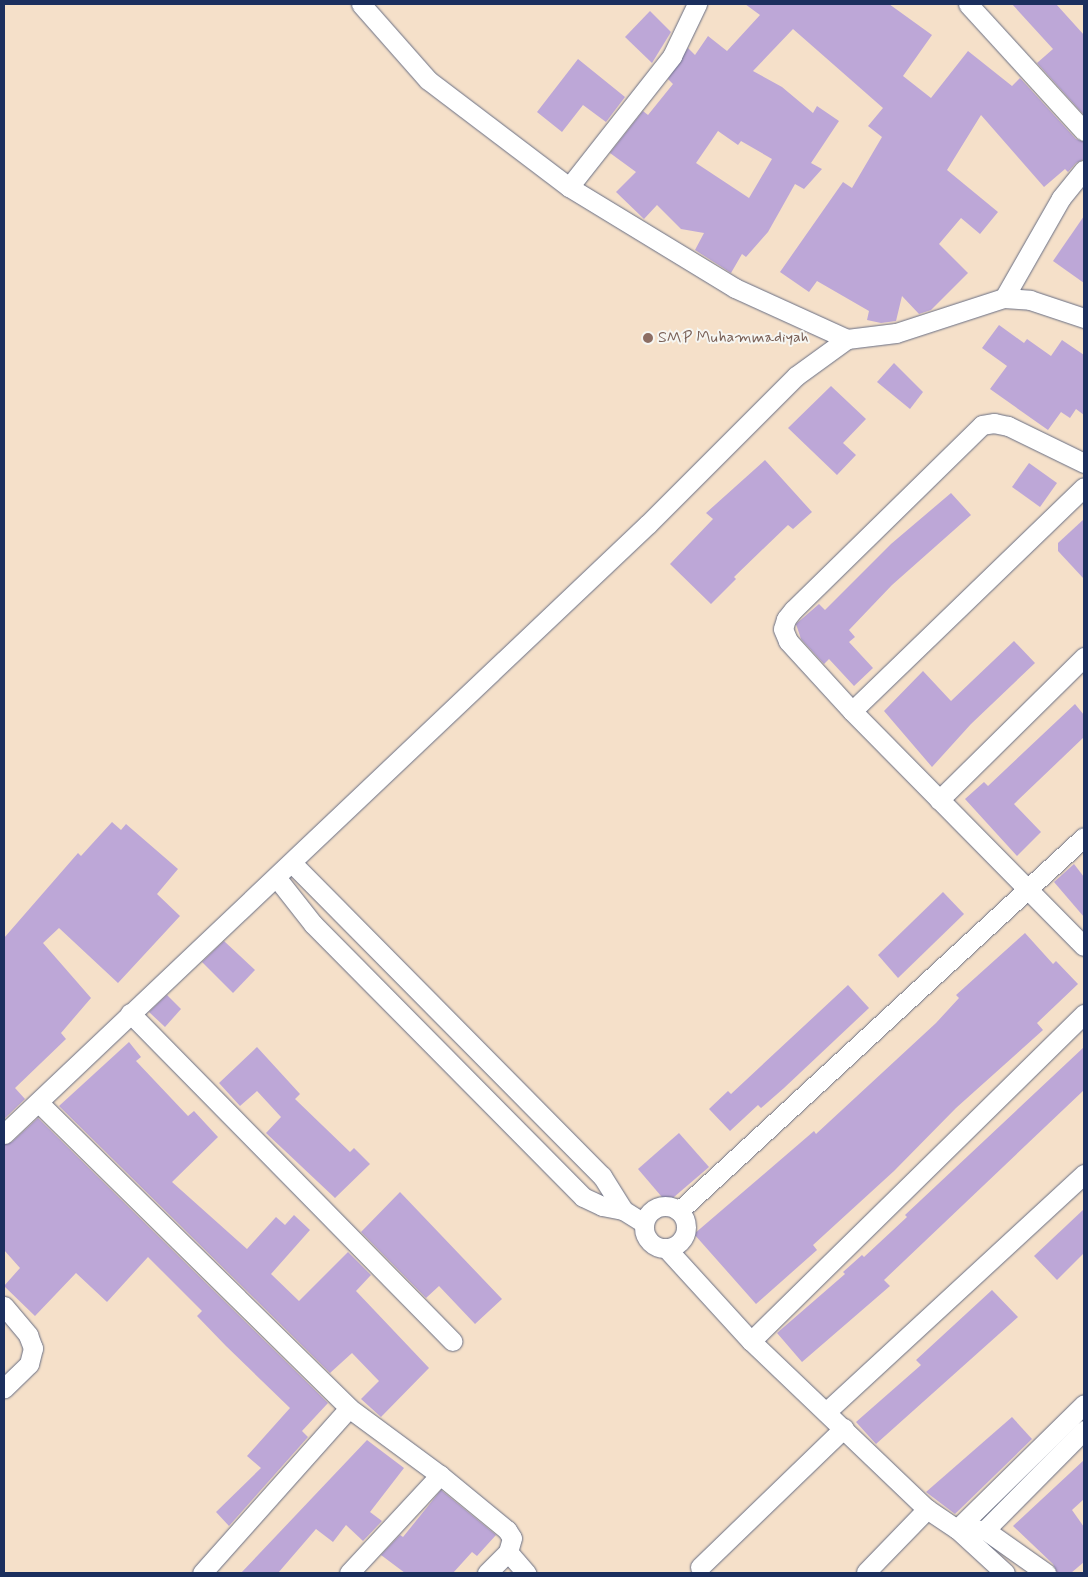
<!DOCTYPE html>
<html>
<head>
<meta charset="utf-8">
<style>
	body { margin:0 }
	#map { position:relative; width:1088px; height:1577px; overflow:hidden; background:#f5e0c9; font-family:Mynerve,sans-serif }
	div>[style] { position:absolute }
	.building>* { inset:0; background:#bda7d7 }
	.roads { filter:drop-shadow(0 0 1px #676d83) drop-shadow(0 0 1px #676d83) }
	.minor>* { height:19px; margin:-9.5px; padding:0 9.5px; transform-origin:9.5px; border-radius:9.5px; background:#fff }
	.minor>.ring { margin:-9.5px; padding:0; box-sizing:content-box; background:none; border:19px solid #fff; border-radius:50% }
	.dots>* { width:14px; height:14px; translate:-50% -50%; box-sizing:border-box; border:2px solid #f6f6f2; border-radius:50% }
	span { translate:-50% -50%; white-space:nowrap; text-align:center; line-height:1.15; -webkit-text-stroke:4px #f6f6f2; paint-order:stroke }
	.education-label { font-size:16px; color:#785e54 }
	.left { translate:0 -50%; text-align:left }
	.frame { position:absolute; inset:0; border:5px solid #1b2f5e; pointer-events:none }
</style>
</head>
<body>
<div id="map">
	<div class="building">
		<i style="clip-path:polygon(evenodd,745px 4px,889px 4px,932px 35px,903px 76px,931px 98px,968px 51px,1012px 86px,1020px 78px,1076px 139px,1084px 142px,1084px 159px,1076px 163px,1068px 172px,1065px 169px,1044px 187px,981px 115px,947px 170px,998px 212px,980px 234px,961px 218px,939px 244px,968px 273px,931px 310px,919px 314px,902px 296px,896px 321px,881px 323px,867px 320px,869px 311px,817px 281px,809px 292px,780px 272px,843px 182px,852px 188px,882px 137px,868px 126px,883px 108px,793px 29px,753px 71px,782px 87px,813px 113px,817px 106px,839px 121px,811px 163px,822px 169px,804px 189px,795px 184px,768px 232px,746px 257px,742px 254px,731px 273px,695px 250px,704px 233px,681px 229px,657px 205px,644px 219px,616px 192px,636px 172px,610px 153px,643px 111px,648px 115px,673px 84px,668px 79px,688px 48px,695px 55px,708px 36px,727px 51px,760px 15px,745px 4px,718px 131px,738px 145px,741px 141px,772px 159px,749px 198px,696px 163px,718px 131px)"></i>
		<i style="clip-path:polygon(1012px 4px,1056px 4px,1084px 35px,1084px 115px,1037px 63px,1053px 49px)"></i>
		<i style="clip-path:polygon(650px 11px,671px 32px,652px 63px,625px 37px)"></i>
		<i style="clip-path:polygon(578px 59px,625px 97px,606px 122px,583px 105px,562px 132px,537px 112px)"></i>
		<i style="clip-path:polygon(1084px 216px,1084px 283px,1053px 261px)"></i>
		<i style="clip-path:polygon(999px 325px,1024px 343px,1027px 339px,1051px 356px,1062px 340px,1084px 355px,1084px 415px,1076px 409px,1070px 418px,1061px 412px,1048px 430px,990px 389px,1007px 366px,982px 348px)"></i>
		<i style="clip-path:polygon(894px 363px,923px 392px,910px 409px,877px 382px)"></i>
		<i style="clip-path:polygon(831px 386px,866px 419px,843px 443px,856px 455px,837px 475px,788px 428px)"></i>
		<i style="clip-path:polygon(765px 460px,812px 512px,793px 529px,788px 525px,734px 577px,736px 579px,711px 604px,670px 564px,713px 519px,706px 513px)"></i>
		<i style="clip-path:polygon(1029px 463px,1057px 483px,1040px 507px,1012px 487px)"></i>
		<i style="clip-path:polygon(951px 493px,971px 515px,892px 585px,849px 630px,855px 637px,849px 642px,873px 668px,854px 686px,829px 659px,824px 664px,801px 639px,796px 624px,819px 604px,825px 610px,891px 544px)"></i>
		<i style="clip-path:polygon(1084px 519px,1084px 579px,1058px 551px,1058px 543px)"></i>
		<i style="clip-path:polygon(1014px 641px,1035px 663px,971px 724px,932px 767px,884px 711px,923px 671px,951px 701px)"></i>
		<i style="clip-path:polygon(1075px 704px,1084px 715px,1084px 737px,1014px 804px,1041px 832px,1017px 856px,965px 799px,984px 782px,988px 786px)"></i>
		<i style="clip-path:polygon(112px 822px,121px 830px,126px 824px,178px 869px,157px 894px,180px 916px,118px 983px,59px 928px,43px 943px,91px 998px,61px 1033px,66px 1039px,15px 1088px,25px 1099px,4px 1119px,4px 938px,78px 853px,81px 856px)"></i>
		<i style="clip-path:polygon(1074px 864px,1084px 877px,1084px 917px,1054px 882px)"></i>
		<i style="clip-path:polygon(943px 892px,964px 914px,898px 978px,878px 955px)"></i>
		<i style="clip-path:polygon(1025px 933px,1053px 964px,1056px 961px,1078px 984px,1037px 1023px,1043px 1030px,956px 1108px,894px 1171px,813px 1245px,817px 1250px,756px 1304px,694px 1234px,814px 1131px,816px 1134px,936px 1023px,959px 998px,956px 995px)"></i>
		<i style="clip-path:polygon(224px 941px,255px 970px,233px 993px,202px 962px)"></i>
		<i style="clip-path:polygon(848px 985px,869px 1008px,784px 1088px,761px 1108px,758px 1105px,730px 1131px,709px 1109px,728px 1091px,731px 1094px)"></i>
		<i style="clip-path:polygon(167px 995px,181px 1009px,165px 1027px,149px 1012px)"></i>
		<i style="clip-path:polygon(129px 1042px,141px 1057px,136px 1061px,188px 1116px,194px 1111px,218px 1137px,172px 1182px,247px 1249px,276px 1217px,285px 1225px,294px 1215px,310px 1230px,271px 1274px,299px 1301px,348px 1252px,371px 1275px,356px 1291px,429px 1368px,381px 1417px,361px 1399px,379px 1381px,352px 1353px,330px 1373px,59px 1106px)"></i>
		<i style="clip-path:polygon(257px 1047px,300px 1094px,295px 1099px,350px 1152px,354px 1148px,370px 1164px,335px 1198px,266px 1133px,281px 1117px,257px 1091px,240px 1106px,219px 1083px)"></i>
		<i style="clip-path:polygon(1084px 1047px,1084px 1090px,884px 1280px,890px 1286px,802px 1362px,777px 1333px,845px 1274px,843px 1272px,862px 1255px,864px 1257px,907px 1217px,905px 1215px)"></i>
		<i style="clip-path:polygon(38px 1118px,328px 1403px,302px 1431px,308px 1437px,229px 1526px,216px 1512px,261px 1468px,247px 1456px,290px 1408px,226px 1346px,197px 1316px,202px 1311px,148px 1257px,107px 1302px,76px 1273px,35px 1316px,4px 1286px,20px 1268px,4px 1250px,4px 1145px,12px 1142px)"></i>
		<i style="clip-path:polygon(679px 1133px,709px 1167px,667px 1203px,638px 1169px)"></i>
		<i style="clip-path:polygon(400px 1192px,502px 1299px,475px 1324px,439px 1286px,426px 1298px,361px 1232px)"></i>
		<i style="clip-path:polygon(1084px 1209px,1084px 1253px,1057px 1280px,1034px 1256px)"></i>
		<i style="clip-path:polygon(992px 1290px,1018px 1317px,876px 1444px,856px 1422px,921px 1365px,916px 1360px)"></i>
		<i style="clip-path:polygon(1012px 1417px,1032px 1439px,955px 1514px,926px 1492px)"></i>
		<i style="clip-path:polygon(367px 1440px,404px 1468px,370px 1512px,382px 1521px,363px 1541px,346px 1525px,333px 1542px,316px 1529px,278px 1573px,241px 1573px)"></i>
		<i style="clip-path:polygon(1084px 1460px,1084px 1499px,1072px 1510px,1084px 1527px,1084px 1562px,1071px 1573px,1057px 1573px,1053px 1564px,1013px 1526px)"></i>
		<i style="clip-path:polygon(441px 1490px,496px 1535px,477px 1556px,472px 1552px,453px 1573px,405px 1573px,381px 1555px,400px 1535px,403px 1537px)"></i>
	</div>
	<div class="roads">
		<div class="minor">
			<i style="left:361px;top:4px;width:101px;rotate:48.6deg"></i>
			<i style="left:428px;top:80px;width:177px;rotate:37.2deg"></i>
			<i style="left:569px;top:187px;width:194px;rotate:31.3deg"></i>
			<i style="left:735px;top:288px;width:123px;rotate:24.5deg"></i>
			<i style="left:968px;top:4px;width:172px;rotate:47.6deg"></i>
			<i style="left:569px;top:187px;width:167px;rotate:-51.8deg"></i>
			<i style="left:672px;top:56px;width:58px;rotate:-64.3deg"></i>
			<i style="left:1004px;top:298px;width:115px;rotate:-60.3deg"></i>
			<i style="left:1061px;top:198px;width:36px;rotate:-51deg"></i>
			<i style="left:1084px;top:463px;width:85px;rotate:-154deg"></i>
			<i style="left:1008px;top:426px;width:14px;rotate:-168deg"></i>
			<i style="left:994px;top:423px;width:12px;rotate:171deg"></i>
			<i style="left:982px;top:425px;width:264px;rotate:135.6deg"></i>
			<i style="left:793px;top:610px;width:11px;rotate:128deg"></i>
			<i style="left:786px;top:619px;width:10px;rotate:107deg"></i>
			<i style="left:783px;top:629px;width:13px;rotate:67deg"></i>
			<i style="left:788px;top:641px;width:95px;rotate:47.6deg"></i>
			<i style="left:852px;top:711px;width:330px;rotate:45.4deg"></i>
			<i style="left:852px;top:711px;width:322px;rotate:-44deg"></i>
			<i style="left:939px;top:800px;width:204px;rotate:-44.6deg"></i>
			<i style="left:292px;top:863px;width:441px;rotate:45.3deg"></i>
			<i style="left:602px;top:1176px;width:40px;rotate:58deg"></i>
			<i style="left:276px;top:877px;width:60px;rotate:51.8deg"></i>
			<i style="left:313px;top:924px;width:384px;rotate:45.3deg"></i>
			<i style="left:583px;top:1197px;width:21px;rotate:25deg"></i>
			<i style="left:602px;top:1206px;width:21px;rotate:11deg"></i>
			<i style="left:623px;top:1210px;width:25px;rotate:32deg"></i>
			<i style="left:130px;top:1013px;width:460px;rotate:45.5deg"></i>
			<i style="left:39px;top:1103px;width:435px;rotate:44.5deg"></i>
			<i style="left:349px;top:1408px;width:113px;rotate:36.4deg"></i>
			<i style="left:440px;top:1475px;width:87px;rotate:39.4deg"></i>
			<i style="left:507px;top:1530px;width:9px;rotate:58deg"></i>
			<i style="left:512px;top:1538px;width:15px;rotate:106deg"></i>
			<i style="left:508px;top:1552px;width:30px;rotate:135deg"></i>
			<i style="left:4px;top:1134px;width:887px;rotate:-43.45deg"></i>
			<i style="left:648px;top:524px;width:209px;rotate:-45deg"></i>
			<i style="left:796px;top:376px;width:63px;rotate:-36deg"></i>
			<i style="left:847px;top:339px;width:49px;rotate:-7deg"></i>
			<i style="left:896px;top:333px;width:114px;rotate:-18deg"></i>
			<i style="left:1004px;top:298px;width:26px;rotate:4deg"></i>
			<i style="left:1030px;top:300px;width:57px;rotate:18.4deg"></i>
			<i class="ring" style="left:644px;top:1206px;width:23px;height:23px"></i>
			<i style="left:679px;top:1211px;width:551px;rotate:-42.72deg"></i>
			<i style="left:666px;top:1248px;width:126px;rotate:47.6deg"></i>
			<i style="left:751px;top:1341px;width:243px;rotate:43.7deg"></i>
			<i style="left:927px;top:1509px;width:36px;rotate:34deg"></i>
			<i style="left:957px;top:1529px;width:28px;rotate:2deg"></i>
			<i style="left:985px;top:1530px;width:75px;rotate:35.2deg"></i>
			<i style="left:4px;top:1306px;width:38px;rotate:50deg"></i>
			<i style="left:28px;top:1335px;width:14px;rotate:69deg"></i>
			<i style="left:33px;top:1348px;width:16px;rotate:104deg"></i>
			<i style="left:29px;top:1364px;width:35px;rotate:136deg"></i>
			<i style="left:751px;top:1341px;width:467px;rotate:-44.5deg"></i>
			<i style="left:827px;top:1411px;width:350px;rotate:-42.7deg"></i>
			<i style="left:985px;top:1530px;width:141px;rotate:-45.3deg"></i>
			<i style="left:508px;top:1552px;width:28px;rotate:49deg"></i>
			<i style="left:700px;top:1567px;width:200px;rotate:-44deg"></i>
			<i style="left:866px;top:1572px;width:88px;rotate:-45.9deg"></i>
			<i style="left:202px;top:1573px;width:221px;rotate:-48.3deg"></i>
			<i style="left:349px;top:1573px;width:134px;rotate:-47.1deg"></i>
			<i style="left:1005px;top:1573px;width:65px;rotate:-137.5deg"></i>
			<i style="left:957px;top:1529px;width:178px;rotate:-44.5deg"></i>
		</div>
	</div>
	<div class="dots">
		<i style="left:648px;top:338px;background:#8d6e63"></i>
	</div>
	<div class="education-label">
		<span class="left" style="left:658px;top:338px">SMP Muhammadiyah</span>
	</div>
	<div class="frame"></div>
</div>
</body>
</html>
